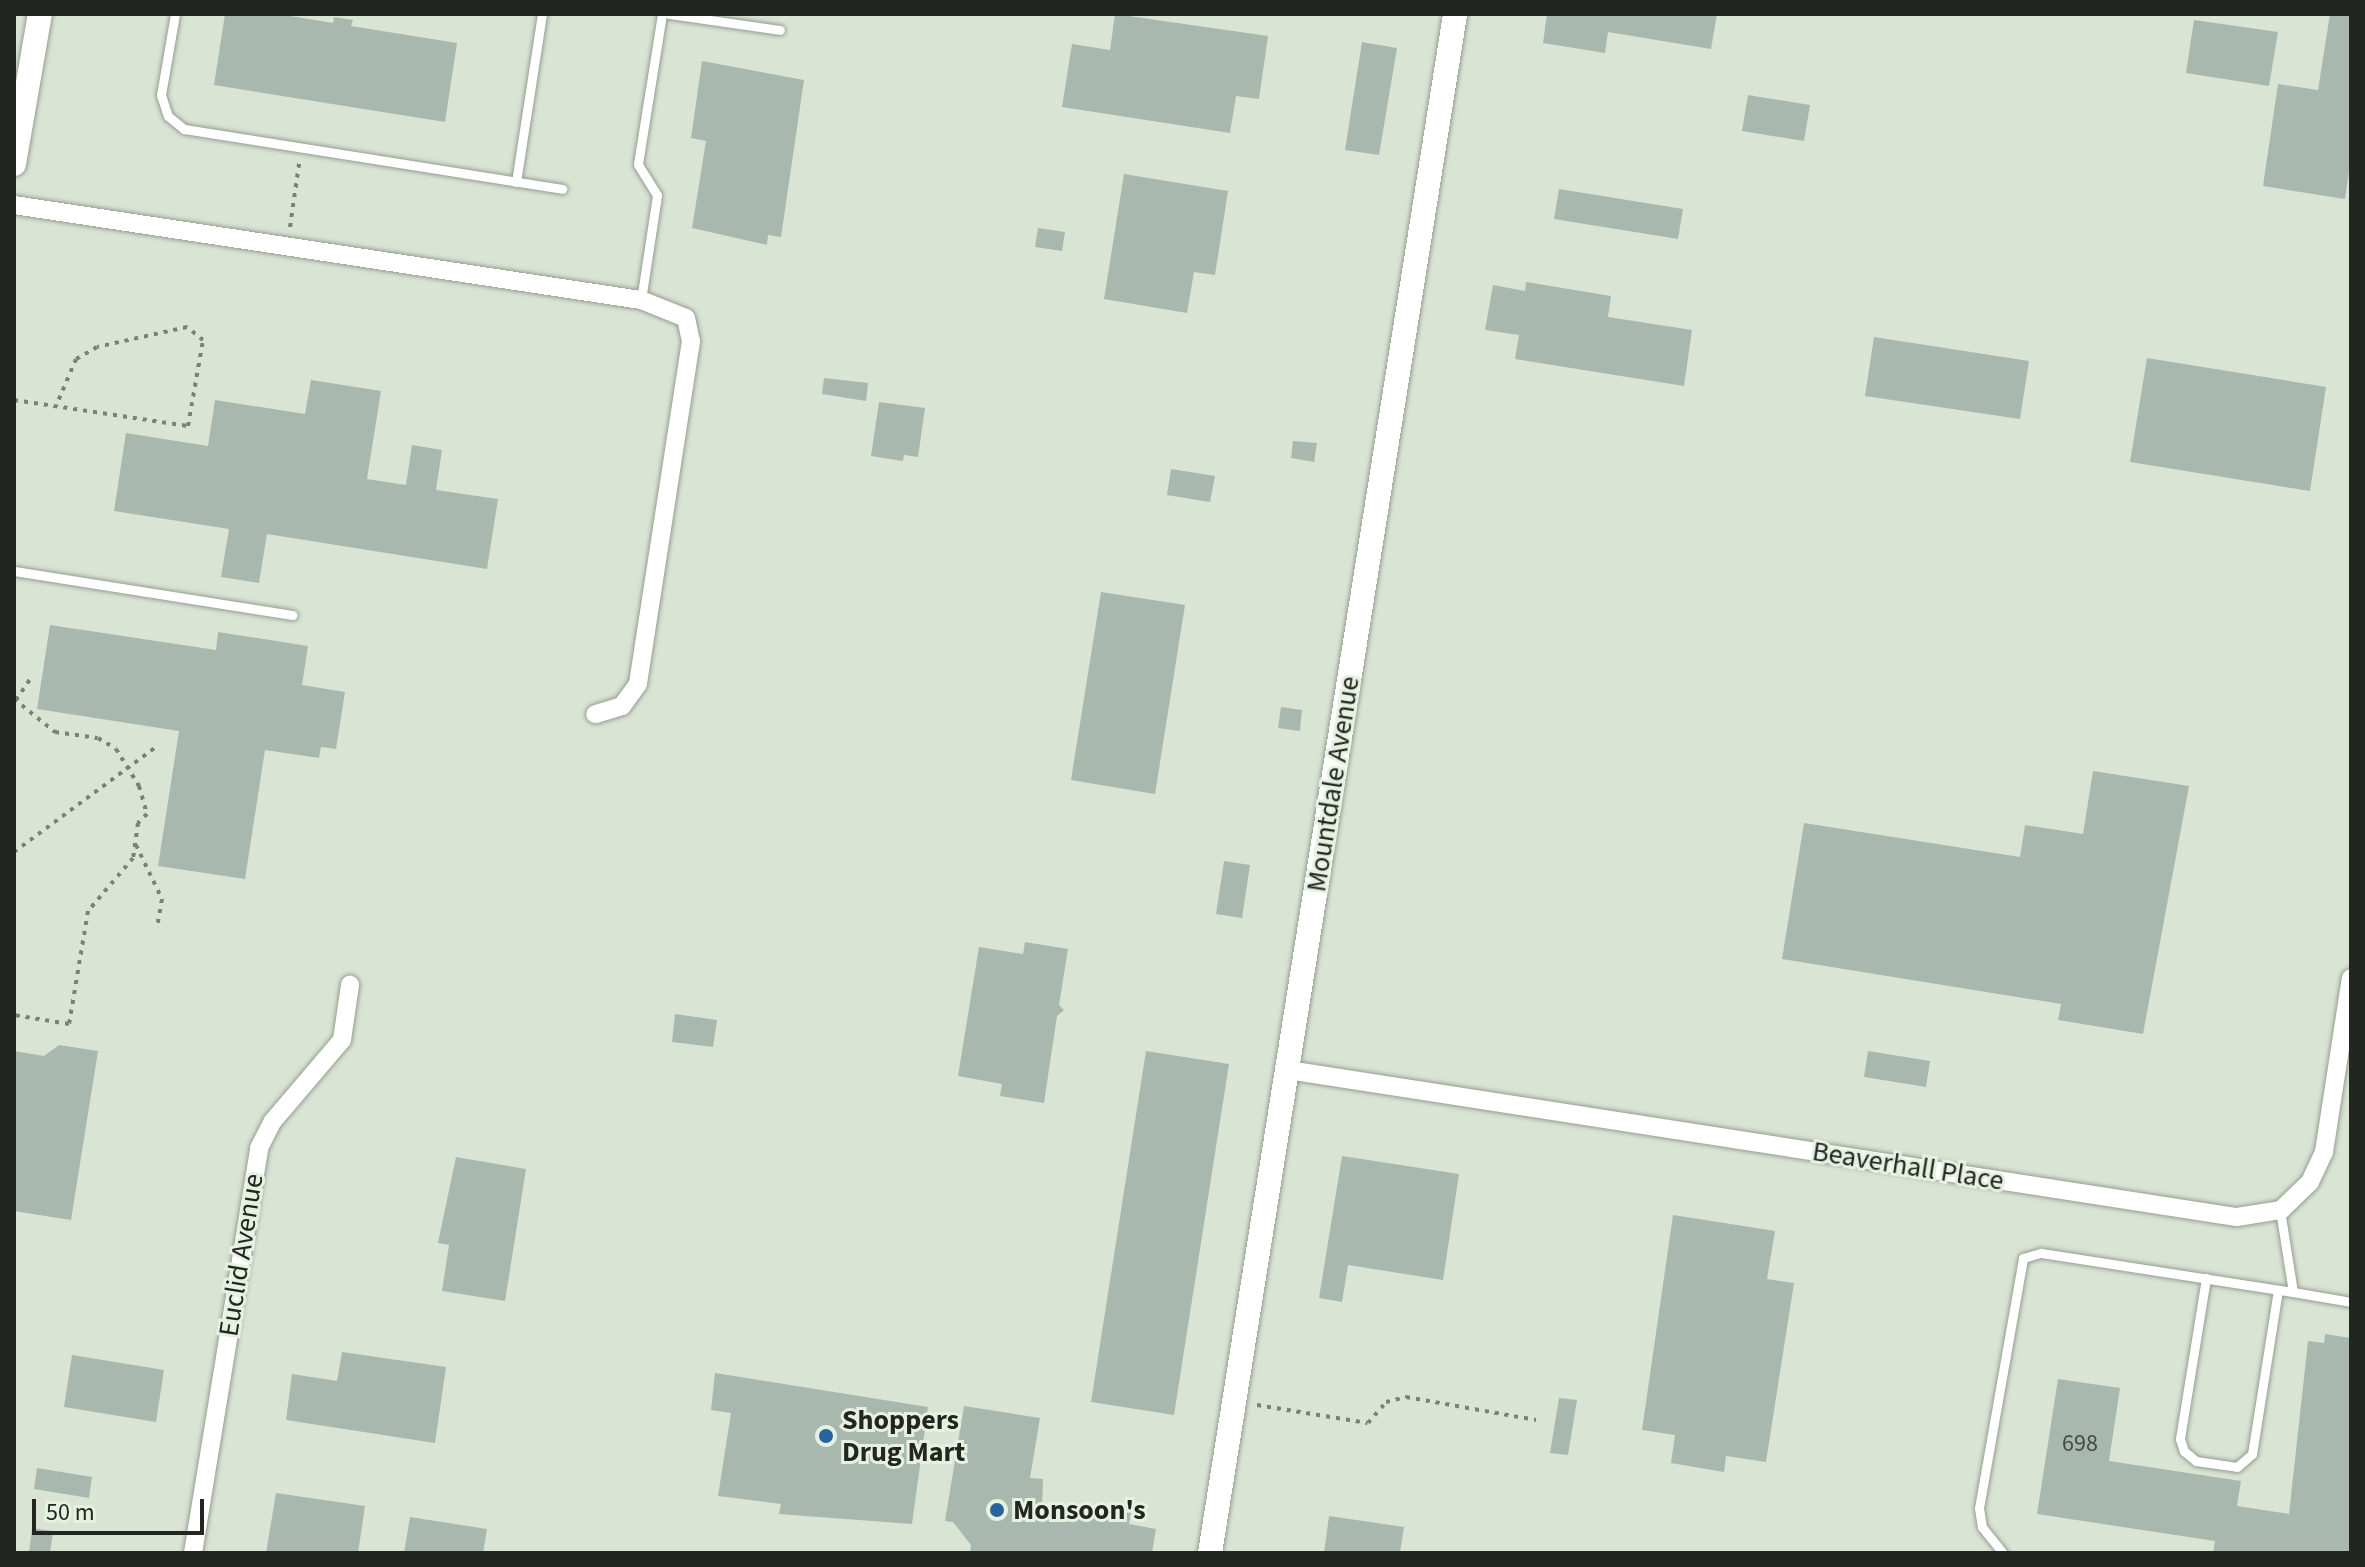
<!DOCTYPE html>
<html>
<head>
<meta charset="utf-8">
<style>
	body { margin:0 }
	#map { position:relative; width:2365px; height:1567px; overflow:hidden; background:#dae4d5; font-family:"Source Sans 3",sans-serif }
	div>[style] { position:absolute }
	.building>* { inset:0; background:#a8b8ae }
	.path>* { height:4px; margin-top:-2px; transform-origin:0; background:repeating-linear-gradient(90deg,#7b8178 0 4px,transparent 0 10px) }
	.roads { filter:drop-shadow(0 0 2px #959e90) drop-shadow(0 0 2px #959e90) }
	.service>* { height:9px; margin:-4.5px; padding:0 4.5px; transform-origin:4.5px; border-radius:4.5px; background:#fff }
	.minor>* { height:18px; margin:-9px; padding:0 9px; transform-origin:9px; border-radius:9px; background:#fff }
	.tertiary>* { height:24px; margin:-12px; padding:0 12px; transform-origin:12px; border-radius:12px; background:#fff }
	.dots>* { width:22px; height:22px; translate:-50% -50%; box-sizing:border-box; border:4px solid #e7f1e2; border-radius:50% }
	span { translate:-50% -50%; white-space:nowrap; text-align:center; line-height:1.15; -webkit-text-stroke:6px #e7f1e2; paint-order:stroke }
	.number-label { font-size:24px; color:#444a44 }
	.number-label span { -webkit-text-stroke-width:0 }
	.street-label { font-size:28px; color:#222520 }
	.poi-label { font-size:28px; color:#222520; font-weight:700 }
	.left { translate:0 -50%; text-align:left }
	.frame { position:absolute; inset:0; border:16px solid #222520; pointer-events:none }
	.scale { position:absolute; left:32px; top:1499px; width:172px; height:36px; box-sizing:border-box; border:4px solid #222520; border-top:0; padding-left:10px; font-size:24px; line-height:28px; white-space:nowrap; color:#222520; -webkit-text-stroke:6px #e7f1e2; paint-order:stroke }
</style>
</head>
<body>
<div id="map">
	<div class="building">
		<i style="clip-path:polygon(225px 14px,278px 14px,333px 23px,334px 17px,353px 20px,351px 26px,457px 43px,445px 122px,214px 85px)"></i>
		<i style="clip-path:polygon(1115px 14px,1268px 36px,1259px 99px,1236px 96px,1230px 133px,1062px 107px,1072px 44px,1110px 50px)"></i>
		<i style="clip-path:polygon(1547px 14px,1717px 14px,1711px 49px,1608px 32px,1605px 53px,1543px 43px)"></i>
		<i style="clip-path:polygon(2330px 14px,2351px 14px,2351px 157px,2345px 199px,2263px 186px,2278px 84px,2318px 90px)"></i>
		<i style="clip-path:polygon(2194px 20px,2278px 32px,2269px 86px,2186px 73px)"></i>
		<i style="clip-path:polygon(1362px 42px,1397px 48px,1379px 155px,1345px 150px)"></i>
		<i style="clip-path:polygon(702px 61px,804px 80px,781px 237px,768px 235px,767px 245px,692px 228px,706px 141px,691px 138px)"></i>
		<i style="clip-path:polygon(1748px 95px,1810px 105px,1804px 141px,1742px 131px)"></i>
		<i style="clip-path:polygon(1124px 174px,1228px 191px,1215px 275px,1194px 272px,1187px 313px,1104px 299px)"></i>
		<i style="clip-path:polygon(1559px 189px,1683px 209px,1678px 239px,1554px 219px)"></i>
		<i style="clip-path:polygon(1038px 228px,1065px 232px,1062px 251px,1035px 247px)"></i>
		<i style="clip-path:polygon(1526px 282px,1611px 296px,1608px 317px,1692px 330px,1684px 386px,1515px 359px,1519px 335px,1485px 330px,1493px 285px,1525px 291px)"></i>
		<i style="clip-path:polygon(1874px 337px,2029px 361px,2020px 419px,1865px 396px)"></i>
		<i style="clip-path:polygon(2147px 358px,2326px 387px,2310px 491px,2130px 462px)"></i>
		<i style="clip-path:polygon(824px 378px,868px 383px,866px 401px,822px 394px)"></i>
		<i style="clip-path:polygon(311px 380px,381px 391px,367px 479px,406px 485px,412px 445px,442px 450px,436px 490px,498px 499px,487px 569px,267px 534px,259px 583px,221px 577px,229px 529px,114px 511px,126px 433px,208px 446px,215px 400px,305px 414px)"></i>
		<i style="clip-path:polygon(879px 402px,925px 408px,918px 457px,904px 455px,903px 461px,871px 456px)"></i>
		<i style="clip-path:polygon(1293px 441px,1317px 443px,1314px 462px,1291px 458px)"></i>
		<i style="clip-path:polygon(1171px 469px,1215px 476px,1210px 502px,1167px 495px)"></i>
		<i style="clip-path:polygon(1101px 592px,1185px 605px,1155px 794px,1071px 780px)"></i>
		<i style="clip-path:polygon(50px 625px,216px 650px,218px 632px,308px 646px,302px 685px,345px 692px,336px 749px,321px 747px,319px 758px,265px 750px,245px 879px,158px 866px,179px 731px,37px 709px)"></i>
		<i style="clip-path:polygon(1281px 707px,1302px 710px,1300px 731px,1278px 728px)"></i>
		<i style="clip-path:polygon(2093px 771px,2189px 786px,2143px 1034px,2058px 1020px,2061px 1004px,1782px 959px,1804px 823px,2020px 857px,2025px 825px,2083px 834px)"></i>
		<i style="clip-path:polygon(1224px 861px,1250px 865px,1242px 918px,1216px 914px)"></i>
		<i style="clip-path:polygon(1025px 942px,1068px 949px,1059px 1005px,1064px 1010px,1057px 1016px,1044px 1103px,1000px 1096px,1002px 1084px,958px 1076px,979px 947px,1023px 954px)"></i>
		<i style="clip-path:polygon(675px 1014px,717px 1020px,713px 1047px,672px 1042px)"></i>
		<i style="clip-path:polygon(59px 1045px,98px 1051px,71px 1220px,14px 1211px,14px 1051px,44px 1056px)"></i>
		<i style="clip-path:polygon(1146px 1051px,1229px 1064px,1174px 1415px,1091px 1402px)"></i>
		<i style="clip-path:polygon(1868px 1051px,1930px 1061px,1926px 1087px,1864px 1077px)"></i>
		<i style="clip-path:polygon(1342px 1156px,1459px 1174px,1443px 1280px,1348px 1265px,1342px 1302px,1319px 1298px)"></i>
		<i style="clip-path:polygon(456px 1157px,526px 1169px,505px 1301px,442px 1291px,449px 1245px,438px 1243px)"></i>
		<i style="clip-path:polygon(1673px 1215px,1775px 1231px,1767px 1279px,1794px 1283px,1766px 1462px,1726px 1456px,1724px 1472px,1671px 1463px,1675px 1435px,1642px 1430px)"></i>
		<i style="clip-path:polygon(2325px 1334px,2351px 1338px,2351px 1553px,2213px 1553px,2215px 1541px,2037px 1514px,2058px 1379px,2120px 1388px,2109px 1461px,2241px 1481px,2237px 1506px,2289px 1514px,2308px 1341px,2324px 1343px)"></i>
		<i style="clip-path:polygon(342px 1352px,446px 1367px,435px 1443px,286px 1420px,292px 1374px,337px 1381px)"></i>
		<i style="clip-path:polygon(72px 1355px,164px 1370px,156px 1422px,64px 1407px)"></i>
		<i style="clip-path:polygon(715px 1373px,928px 1407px,912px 1524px,779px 1514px,781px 1504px,718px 1496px,731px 1413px,711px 1410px)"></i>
		<i style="clip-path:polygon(1559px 1398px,1577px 1400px,1568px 1455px,1550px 1453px)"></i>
		<i style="clip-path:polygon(964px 1406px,1040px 1418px,1030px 1478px,1043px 1479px,1042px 1510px,1088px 1517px,1090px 1507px,1131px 1513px,1129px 1524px,1156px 1529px,1152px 1553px,970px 1553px,971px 1545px,953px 1522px,945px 1521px)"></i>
		<i style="clip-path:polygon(37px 1468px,92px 1477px,89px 1498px,34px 1489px)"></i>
		<i style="clip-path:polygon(276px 1493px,365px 1506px,358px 1553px,266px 1553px)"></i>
		<i style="clip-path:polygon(1329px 1516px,1404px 1527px,1400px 1553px,1324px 1553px)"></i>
		<i style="clip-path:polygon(410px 1517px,487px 1529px,483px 1553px,404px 1553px)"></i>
		<i style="clip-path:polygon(32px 1528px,53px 1531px,50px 1553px,29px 1553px)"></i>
	</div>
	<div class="path">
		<i style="left:290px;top:227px;width:64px;rotate:-81.9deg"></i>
		<i style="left:14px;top:400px;width:176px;rotate:8.5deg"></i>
		<i style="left:188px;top:426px;width:87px;rotate:-80.1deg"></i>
		<i style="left:203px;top:340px;width:21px;rotate:-141deg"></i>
		<i style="left:187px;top:327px;width:92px;rotate:167.5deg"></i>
		<i style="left:97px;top:347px;width:24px;rotate:150deg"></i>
		<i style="left:76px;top:359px;width:51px;rotate:113.1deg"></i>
		<i style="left:14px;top:699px;width:53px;rotate:38.8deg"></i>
		<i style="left:55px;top:732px;width:43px;rotate:7.9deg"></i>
		<i style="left:98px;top:738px;width:21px;rotate:31deg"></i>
		<i style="left:116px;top:749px;width:44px;rotate:58.1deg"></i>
		<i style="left:139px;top:786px;width:29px;rotate:74deg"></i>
		<i style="left:147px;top:814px;width:13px;rotate:135deg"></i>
		<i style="left:138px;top:823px;width:35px;rotate:98deg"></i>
		<i style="left:133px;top:858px;width:70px;rotate:130.3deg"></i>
		<i style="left:88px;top:911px;width:115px;rotate:99.5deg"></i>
		<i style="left:69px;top:1024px;width:56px;rotate:-170.7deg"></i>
		<i style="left:16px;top:700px;width:25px;rotate:-56deg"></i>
		<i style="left:136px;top:845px;width:60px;rotate:64.3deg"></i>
		<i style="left:162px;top:899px;width:29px;rotate:100deg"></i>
		<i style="left:14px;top:852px;width:178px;rotate:-36.5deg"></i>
		<i style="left:1257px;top:1405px;width:112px;rotate:9.2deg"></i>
		<i style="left:1368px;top:1423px;width:28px;rotate:-49deg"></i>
		<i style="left:1386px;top:1402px;width:21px;rotate:-14deg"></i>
		<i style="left:1406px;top:1397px;width:132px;rotate:10deg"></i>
	</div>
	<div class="roads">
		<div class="service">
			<i style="left:175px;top:14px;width:82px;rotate:99.8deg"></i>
			<i style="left:161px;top:95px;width:22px;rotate:72deg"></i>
			<i style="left:168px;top:116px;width:21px;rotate:39deg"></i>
			<i style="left:184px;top:129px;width:383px;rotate:9deg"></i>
			<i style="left:669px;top:14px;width:112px;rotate:8.2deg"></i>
			<i style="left:516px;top:182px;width:170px;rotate:-81.2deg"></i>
			<i style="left:641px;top:300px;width:106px;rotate:-81.3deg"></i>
			<i style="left:657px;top:195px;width:36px;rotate:-122deg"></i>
			<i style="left:638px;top:164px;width:152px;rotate:-80.9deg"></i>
			<i style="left:14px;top:571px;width:282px;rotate:9deg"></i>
			<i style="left:2280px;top:1210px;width:83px;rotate:81deg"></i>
			<i style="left:2293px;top:1292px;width:59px;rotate:9.8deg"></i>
			<i style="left:2206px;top:1278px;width:163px;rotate:99.2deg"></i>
			<i style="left:2180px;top:1439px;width:13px;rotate:72deg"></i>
			<i style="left:2184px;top:1451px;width:16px;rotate:40deg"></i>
			<i style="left:2196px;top:1461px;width:41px;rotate:8.3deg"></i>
			<i style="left:2237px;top:1467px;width:20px;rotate:-41deg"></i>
			<i style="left:2252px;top:1454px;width:166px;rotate:-81deg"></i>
			<i style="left:2003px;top:1553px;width:33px;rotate:-129deg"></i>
			<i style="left:1982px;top:1527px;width:19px;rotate:-99deg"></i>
			<i style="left:1979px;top:1508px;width:254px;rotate:-80deg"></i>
			<i style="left:2023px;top:1258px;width:19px;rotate:-16deg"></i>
			<i style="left:2041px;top:1253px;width:255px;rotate:8.8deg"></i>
		</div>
		<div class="minor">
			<i style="left:14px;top:205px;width:634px;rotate:8.62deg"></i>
			<i style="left:641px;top:300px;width:48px;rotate:21.8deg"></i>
			<i style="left:686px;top:318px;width:24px;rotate:78deg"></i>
			<i style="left:691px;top:341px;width:347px;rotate:98.8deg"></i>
			<i style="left:638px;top:684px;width:27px;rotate:126deg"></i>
			<i style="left:622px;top:706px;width:28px;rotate:163deg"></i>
			<i style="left:1288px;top:1070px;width:960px;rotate:8.81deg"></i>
			<i style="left:2237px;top:1217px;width:45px;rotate:-9deg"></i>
			<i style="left:2281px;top:1210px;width:40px;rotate:-44deg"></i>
			<i style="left:2310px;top:1182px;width:33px;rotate:-65deg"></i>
			<i style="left:2324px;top:1152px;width:176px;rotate:-81.2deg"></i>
			<i style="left:193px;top:1553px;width:410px;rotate:-80.7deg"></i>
			<i style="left:259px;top:1148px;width:30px;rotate:-63deg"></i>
			<i style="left:273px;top:1121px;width:106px;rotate:-49.6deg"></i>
			<i style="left:342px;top:1040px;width:56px;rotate:-81.7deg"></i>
		</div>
		<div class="tertiary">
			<i style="left:14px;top:164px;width:152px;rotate:-80.2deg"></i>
			<i style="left:1210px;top:1553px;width:1558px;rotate:-80.95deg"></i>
		</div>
	</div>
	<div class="dots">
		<i style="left:826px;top:1436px;background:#28649b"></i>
		<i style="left:997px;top:1510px;background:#28649b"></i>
	</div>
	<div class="number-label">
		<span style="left:2080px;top:1444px">698</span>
	</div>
	<div class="street-label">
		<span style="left:1333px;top:784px;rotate:-81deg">Mountdale Avenue</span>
		<span style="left:1908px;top:1166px;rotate:9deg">Beaverhall Place</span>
		<span style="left:241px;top:1255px;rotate:-81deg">Euclid Avenue</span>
	</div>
	<div class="poi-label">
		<span class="left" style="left:842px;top:1436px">Shoppers<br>Drug Mart</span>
		<span class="left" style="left:1013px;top:1510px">Monsoon's</span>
	</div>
	<div class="frame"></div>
	<div class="scale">50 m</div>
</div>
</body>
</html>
